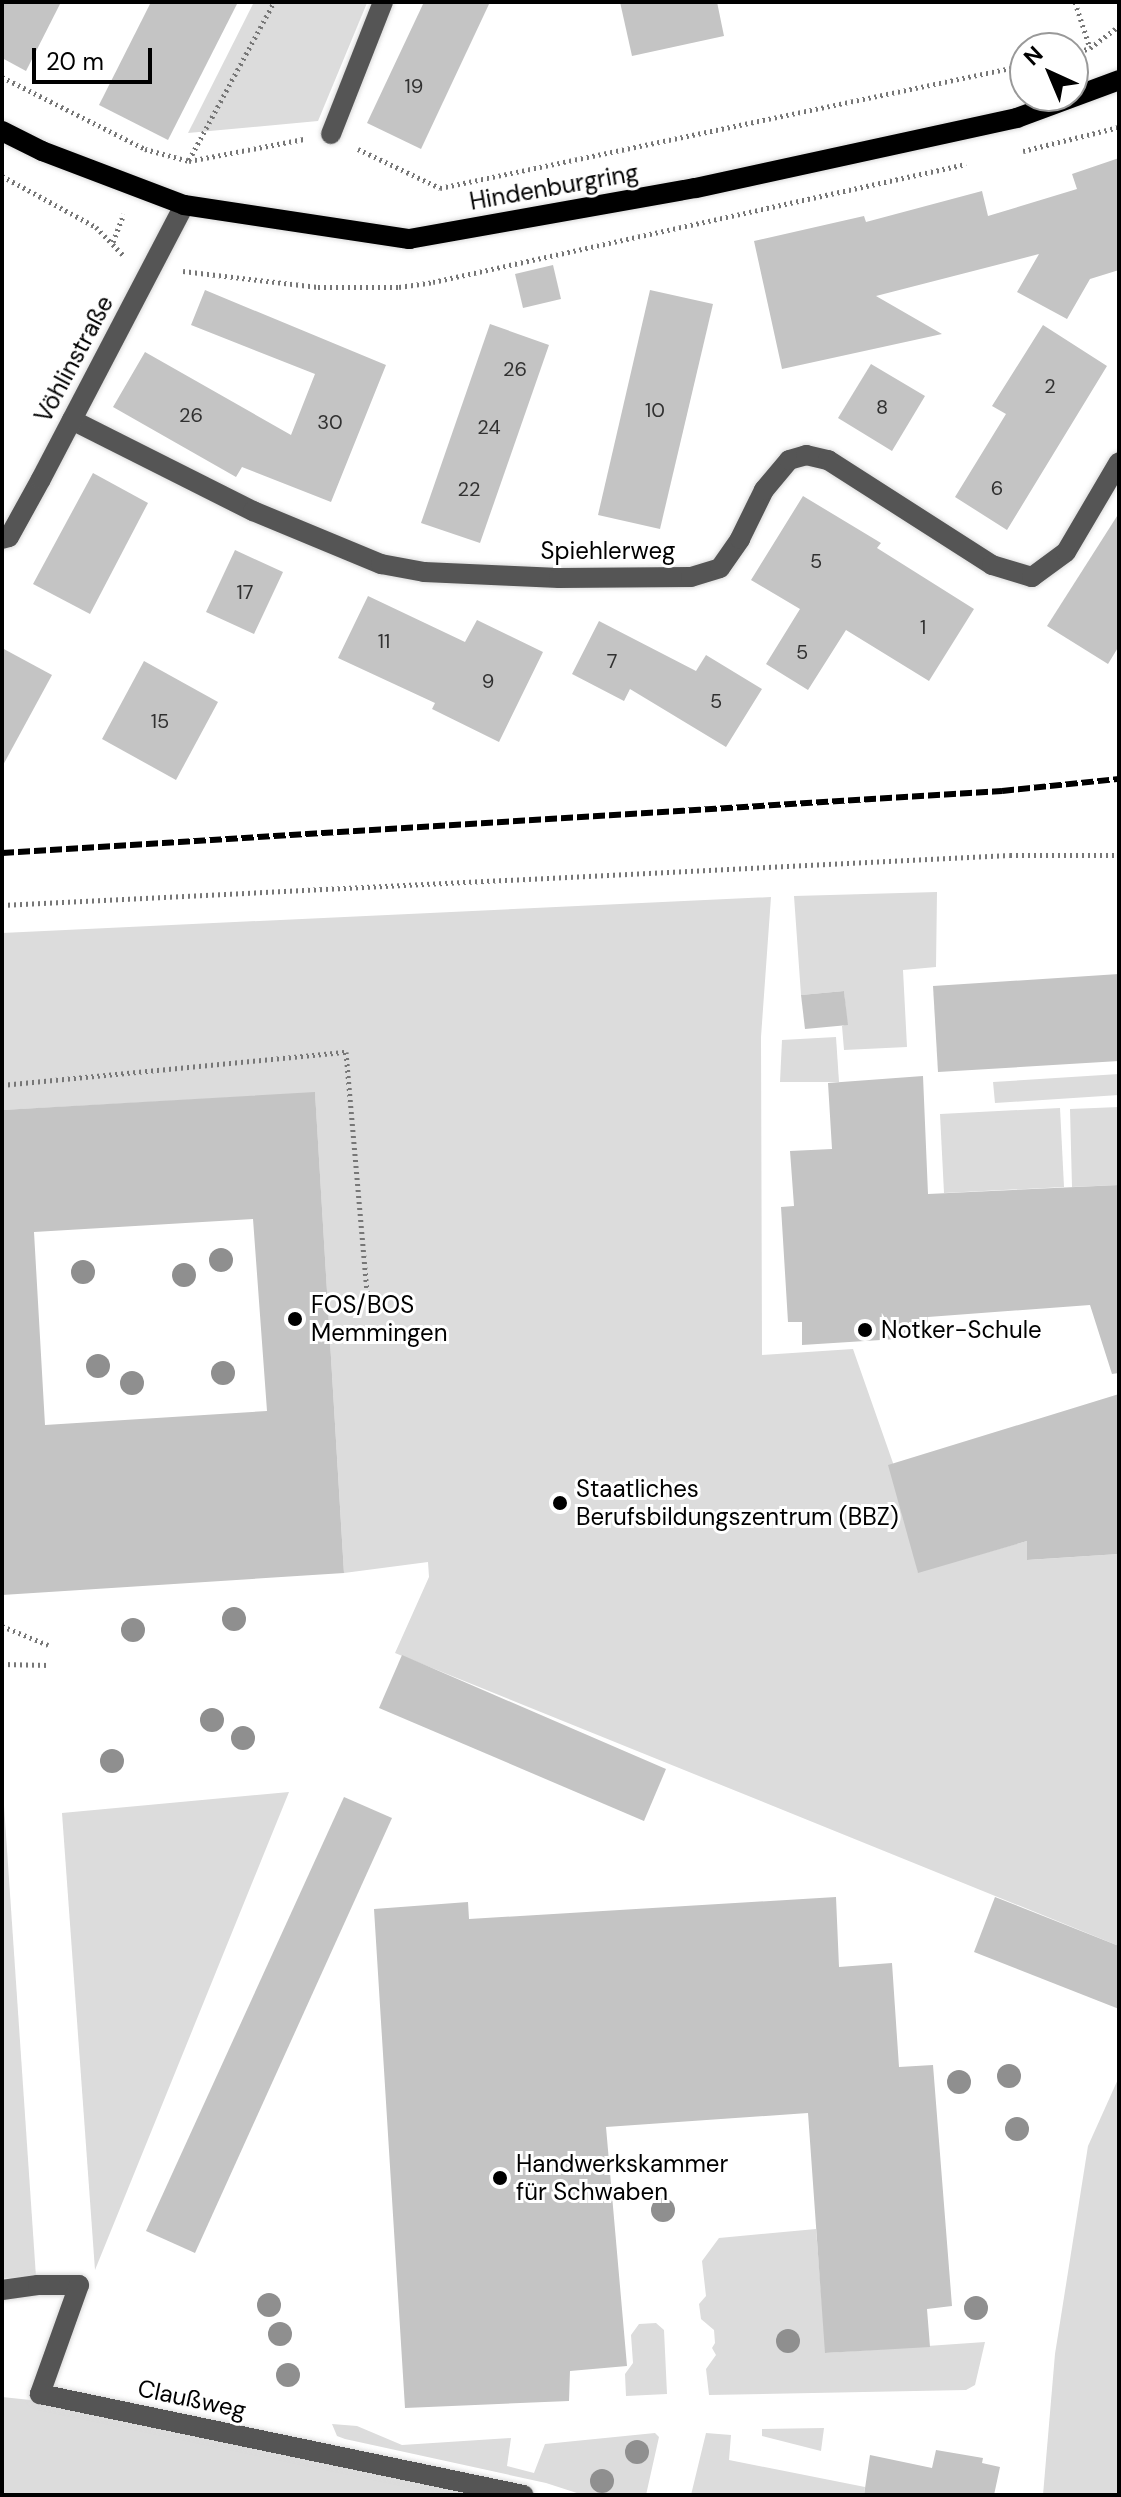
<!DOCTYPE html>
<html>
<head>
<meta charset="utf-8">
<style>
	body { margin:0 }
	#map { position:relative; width:1121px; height:2497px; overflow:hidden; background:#fff; font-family:"DM Sans",sans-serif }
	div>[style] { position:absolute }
	.green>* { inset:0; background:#dcdcdc }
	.building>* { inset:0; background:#c4c4c4 }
	.path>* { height:5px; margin-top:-2.5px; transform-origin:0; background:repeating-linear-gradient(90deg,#777 0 2px,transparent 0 6px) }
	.roads { filter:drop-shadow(0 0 2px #dbdbdb) drop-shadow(0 0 2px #dbdbdb) }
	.minor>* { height:20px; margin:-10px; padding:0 10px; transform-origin:10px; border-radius:10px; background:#555 }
	.major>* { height:20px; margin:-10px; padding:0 10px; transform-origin:10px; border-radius:10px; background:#000 }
	.rail>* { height:6px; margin-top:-3px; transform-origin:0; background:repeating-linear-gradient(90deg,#000 0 12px,transparent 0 16px) }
	.trees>* { width:24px; height:24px; margin:-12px; border-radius:50%; background:#8f8f8f }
	.dots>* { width:22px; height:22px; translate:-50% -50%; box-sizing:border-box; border:4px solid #fff; border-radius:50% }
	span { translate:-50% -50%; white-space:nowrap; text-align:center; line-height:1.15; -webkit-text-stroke:6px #fff; paint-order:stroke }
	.number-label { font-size:20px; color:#313131 }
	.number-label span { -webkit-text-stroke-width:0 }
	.street-label { font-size:24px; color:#000 }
	.poi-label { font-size:24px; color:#000 }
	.left { translate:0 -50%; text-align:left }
	.frame { position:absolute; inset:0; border:4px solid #000; pointer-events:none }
	.north { position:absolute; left:1009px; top:32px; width:80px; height:80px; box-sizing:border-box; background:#fff; border:2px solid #999; border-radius:50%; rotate:316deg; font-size:22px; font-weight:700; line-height:32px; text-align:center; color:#000 }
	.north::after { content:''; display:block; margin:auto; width:28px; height:36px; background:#000; clip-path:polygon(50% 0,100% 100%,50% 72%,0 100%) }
	.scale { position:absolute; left:32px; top:48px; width:120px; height:36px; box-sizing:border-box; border:4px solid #000; border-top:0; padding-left:10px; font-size:24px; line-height:28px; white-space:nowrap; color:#000; -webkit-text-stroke:6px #fff; paint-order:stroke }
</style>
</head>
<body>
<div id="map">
	<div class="green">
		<i style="clip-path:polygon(254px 2px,367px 3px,318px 121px,188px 133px)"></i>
		<i style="clip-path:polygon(937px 892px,936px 967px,903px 970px,907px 1047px,844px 1050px,842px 1026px,847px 1024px,844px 991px,801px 995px,794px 896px)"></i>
		<i style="clip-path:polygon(771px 897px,761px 1037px,762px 1355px,853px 1349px,893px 1463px,918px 1572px,1027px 1541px,1028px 1560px,1119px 1554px,1119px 1946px,395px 1653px,429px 1577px,428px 1562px,344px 1573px,315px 1093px,2px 1110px,2px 933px)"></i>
		<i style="clip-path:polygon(836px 1037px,839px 1082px,780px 1082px,782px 1040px)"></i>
		<i style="clip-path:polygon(1119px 1074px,1119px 1095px,995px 1103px,993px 1082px)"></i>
		<i style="clip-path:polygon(1119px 1107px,1119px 1185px,1072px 1187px,1070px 1109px)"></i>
		<i style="clip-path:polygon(1060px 1108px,1064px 1187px,944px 1193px,940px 1114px)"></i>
		<i style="clip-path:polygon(2px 1776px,36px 2277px,2px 2278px)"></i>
		<i style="clip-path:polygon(289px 1792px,95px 2270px,62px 1813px)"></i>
		<i style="clip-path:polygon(1119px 2077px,1119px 2495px,1043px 2495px,1055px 2354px,1088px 2146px)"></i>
		<i style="clip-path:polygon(816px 2229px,826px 2353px,985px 2342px,975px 2385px,966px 2390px,709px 2395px,706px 2369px,716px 2355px,712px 2348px,715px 2343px,714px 2330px,701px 2319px,699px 2304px,706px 2296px,702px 2261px,719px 2238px)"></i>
		<i style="clip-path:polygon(656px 2323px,664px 2330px,667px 2394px,626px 2396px,625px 2374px,633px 2363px,631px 2335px,639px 2324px)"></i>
		<i style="clip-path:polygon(2px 2397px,69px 2404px,515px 2495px,2px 2495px)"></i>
		<i style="clip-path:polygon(332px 2424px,357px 2426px,402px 2445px,511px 2438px,507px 2466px,534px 2473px,545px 2444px,655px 2433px,659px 2437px,646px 2495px,583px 2495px,546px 2483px,345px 2439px,337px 2436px)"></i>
		<i style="clip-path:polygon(824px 2428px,821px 2451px,762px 2436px,762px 2429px)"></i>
		<i style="clip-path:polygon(706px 2433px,731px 2435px,729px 2460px,865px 2487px,864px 2495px,691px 2495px)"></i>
	</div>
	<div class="building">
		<i style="clip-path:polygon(2px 2px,61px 2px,26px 71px,2px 58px)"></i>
		<i style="clip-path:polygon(151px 2px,238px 2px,168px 140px,99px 105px)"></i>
		<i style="clip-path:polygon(424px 2px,490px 2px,421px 149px,367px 123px)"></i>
		<i style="clip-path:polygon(620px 2px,717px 2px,724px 36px,632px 56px)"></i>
		<i style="clip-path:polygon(1119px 158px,1119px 270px,1090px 279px,1067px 319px,1017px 292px,1039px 254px,876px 296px,942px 334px,782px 369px,754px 241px,864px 216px,866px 222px,982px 191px,988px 216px,1077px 189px,1072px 174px)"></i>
		<i style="clip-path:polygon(553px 265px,561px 299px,523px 308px,515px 274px)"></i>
		<i style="clip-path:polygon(205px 290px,386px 365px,331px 502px,242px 467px,236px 477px,113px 407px,145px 352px,291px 435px,315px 374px,191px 325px)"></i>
		<i style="clip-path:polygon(650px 290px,713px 304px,660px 529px,598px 515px)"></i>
		<i style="clip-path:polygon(490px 324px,549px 345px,480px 543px,421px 523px)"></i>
		<i style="clip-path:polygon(1043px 325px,1107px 366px,1007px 530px,955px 497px,1006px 414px,992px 406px)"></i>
		<i style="clip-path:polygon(871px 364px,925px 396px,892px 451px,838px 418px)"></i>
		<i style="clip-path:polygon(93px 473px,148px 503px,90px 614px,33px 584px)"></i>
		<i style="clip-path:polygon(803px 496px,881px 543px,877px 548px,974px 609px,929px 681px,846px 630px,808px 690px,766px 664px,800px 609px,751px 580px)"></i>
		<i style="clip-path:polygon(1119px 513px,1119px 646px,1108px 664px,1047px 626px)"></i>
		<i style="clip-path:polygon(235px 550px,283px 572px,254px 634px,206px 612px)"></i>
		<i style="clip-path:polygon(368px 596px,465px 642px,477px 620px,543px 652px,499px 742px,432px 709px,435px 703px,338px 658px)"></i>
		<i style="clip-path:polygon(599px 621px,696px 671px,706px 655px,762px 689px,726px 747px,630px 689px,624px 701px,572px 674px)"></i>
		<i style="clip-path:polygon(2px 648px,52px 675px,2px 767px)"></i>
		<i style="clip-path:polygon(144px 661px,218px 702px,176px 780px,102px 739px)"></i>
		<i style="clip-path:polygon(1119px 974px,1119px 1061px,938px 1072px,933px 986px)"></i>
		<i style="clip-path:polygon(844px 991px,848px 1025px,805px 1029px,801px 995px)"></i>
		<i style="clip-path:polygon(923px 1076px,928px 1194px,1119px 1185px,1119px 1373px,1112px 1374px,1090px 1305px,928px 1317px,928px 1337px,802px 1345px,802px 1322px,788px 1322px,781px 1207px,794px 1206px,790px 1151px,832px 1149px,828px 1083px)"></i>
		<i style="clip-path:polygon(evenodd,315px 1092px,344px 1573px,2px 1595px,2px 1110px,315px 1092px,253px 1219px,267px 1411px,45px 1425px,34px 1232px,253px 1219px)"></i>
		<i style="clip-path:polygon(1119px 1394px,1119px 1554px,1027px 1560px,1027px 1541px,918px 1573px,888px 1465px)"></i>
		<i style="clip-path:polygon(402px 1655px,666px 1769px,644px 1821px,379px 1708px)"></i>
		<i style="clip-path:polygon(344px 1797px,392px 1818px,195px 2253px,146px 2231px)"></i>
		<i style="clip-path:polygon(836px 1897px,839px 1967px,892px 1963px,899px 2067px,933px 2065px,952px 2306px,927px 2309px,930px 2347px,825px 2353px,808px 2113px,606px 2127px,627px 2366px,570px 2371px,569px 2401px,405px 2408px,374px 1909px,468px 1902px,469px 1919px)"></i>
		<i style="clip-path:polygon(995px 1897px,1119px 1946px,1119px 2009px,974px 1952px)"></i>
		<i style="clip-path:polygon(936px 2450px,983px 2458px,982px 2463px,1000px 2467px,994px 2495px,864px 2495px,870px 2455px,932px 2468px)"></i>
	</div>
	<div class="path">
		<i style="left:1075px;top:2px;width:48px;rotate:71.9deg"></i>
		<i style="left:1073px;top:53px;width:18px;rotate:-16deg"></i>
		<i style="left:1090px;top:48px;width:36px;rotate:-37deg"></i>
		<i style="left:2px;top:77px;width:160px;rotate:26.7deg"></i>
		<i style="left:145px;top:149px;width:46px;rotate:15.3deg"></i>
		<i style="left:189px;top:161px;width:117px;rotate:-10.8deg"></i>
		<i style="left:358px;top:149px;width:91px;rotate:25.4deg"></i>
		<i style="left:440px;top:188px;width:598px;rotate:-11.87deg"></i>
		<i style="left:1023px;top:151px;width:99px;rotate:-14deg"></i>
		<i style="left:189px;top:160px;width:179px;rotate:-61.7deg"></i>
		<i style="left:2px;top:176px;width:107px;rotate:28.5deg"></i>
		<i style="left:96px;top:227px;width:40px;rotate:46deg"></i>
		<i style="left:113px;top:242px;width:30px;rotate:-69deg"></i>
		<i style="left:183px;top:271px;width:136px;rotate:6.8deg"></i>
		<i style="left:318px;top:287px;width:81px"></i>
		<i style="left:399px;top:287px;width:34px;rotate:-8deg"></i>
		<i style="left:433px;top:282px;width:546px;rotate:-12.48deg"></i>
		<i style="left:2px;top:905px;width:1009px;rotate:-2.84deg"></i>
		<i style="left:1010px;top:855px;width:109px"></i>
		<i style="left:2px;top:1085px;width:346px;rotate:-5.5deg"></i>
		<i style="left:346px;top:1052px;width:251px;rotate:85deg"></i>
		<i style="left:2px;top:1626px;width:50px;rotate:22.4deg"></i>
		<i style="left:2px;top:1664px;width:47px;rotate:1.2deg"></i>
	</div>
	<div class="roads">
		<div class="minor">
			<i style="left:331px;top:134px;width:142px;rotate:-68.5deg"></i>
			<i style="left:72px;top:420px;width:203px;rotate:26.7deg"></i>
			<i style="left:253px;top:511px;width:139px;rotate:22.5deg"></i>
			<i style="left:381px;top:564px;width:44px;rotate:10.5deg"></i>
			<i style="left:424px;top:572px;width:135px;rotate:2.5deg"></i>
			<i style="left:559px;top:578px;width:132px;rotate:-0.4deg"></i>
			<i style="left:691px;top:577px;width:30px;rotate:-17deg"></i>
			<i style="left:720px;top:568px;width:35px;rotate:-55deg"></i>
			<i style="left:740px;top:539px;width:55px;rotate:-63.9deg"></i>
			<i style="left:764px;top:490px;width:39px;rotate:-50deg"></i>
			<i style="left:789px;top:460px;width:18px;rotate:-16deg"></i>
			<i style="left:806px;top:455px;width:23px;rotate:13deg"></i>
			<i style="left:828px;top:460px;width:195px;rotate:32.6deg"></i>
			<i style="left:992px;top:565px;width:42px;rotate:16.7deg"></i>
			<i style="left:1032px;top:577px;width:42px;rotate:-36.3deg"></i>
			<i style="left:1066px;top:552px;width:104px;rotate:-59.5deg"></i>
			<i style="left:2px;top:539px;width:7px;rotate:-16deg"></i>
			<i style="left:9px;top:537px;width:66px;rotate:-61.1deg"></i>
			<i style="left:41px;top:479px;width:309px;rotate:-62.4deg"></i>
			<i style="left:2px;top:2290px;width:36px;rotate:-8deg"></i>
			<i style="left:38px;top:2285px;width:41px"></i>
			<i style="left:79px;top:2285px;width:116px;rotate:109.7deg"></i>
			<i style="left:40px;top:2394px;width:494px;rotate:11.8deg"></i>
		</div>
		<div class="major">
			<i style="left:2px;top:131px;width:45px;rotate:26.6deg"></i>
			<i style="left:42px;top:151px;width:152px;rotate:20.8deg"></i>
			<i style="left:184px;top:205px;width:228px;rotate:8.6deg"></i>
			<i style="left:409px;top:239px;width:291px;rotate:-10.1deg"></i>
			<i style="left:696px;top:188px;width:329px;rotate:-12.3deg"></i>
			<i style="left:1017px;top:118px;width:109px;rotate:-20.4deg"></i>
		</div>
	</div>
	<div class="rail">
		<i style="left:2px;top:853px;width:1002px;rotate:-3.55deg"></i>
		<i style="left:1002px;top:791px;width:118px;rotate:-5.9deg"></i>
	</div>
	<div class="trees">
		<i style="left:221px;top:1260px"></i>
		<i style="left:83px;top:1272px"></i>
		<i style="left:184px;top:1275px"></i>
		<i style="left:98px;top:1366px"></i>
		<i style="left:223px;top:1373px"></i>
		<i style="left:132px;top:1383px"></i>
		<i style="left:234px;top:1619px"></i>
		<i style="left:133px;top:1630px"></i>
		<i style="left:212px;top:1720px"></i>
		<i style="left:243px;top:1738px"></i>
		<i style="left:112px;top:1761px"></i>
		<i style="left:1009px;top:2076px"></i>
		<i style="left:959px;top:2082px"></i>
		<i style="left:1017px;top:2129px"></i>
		<i style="left:663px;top:2210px"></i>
		<i style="left:269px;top:2305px"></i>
		<i style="left:976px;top:2308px"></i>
		<i style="left:280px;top:2334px"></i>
		<i style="left:788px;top:2341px"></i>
		<i style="left:288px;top:2375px"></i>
		<i style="left:637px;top:2452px"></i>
		<i style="left:602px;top:2481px"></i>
	</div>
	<div class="dots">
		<i style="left:295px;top:1319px;background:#000"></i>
		<i style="left:865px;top:1330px;background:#000"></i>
		<i style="left:560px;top:1503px;background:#000"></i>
		<i style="left:500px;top:2178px;background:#000"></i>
	</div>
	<div class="number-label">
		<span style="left:414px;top:86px">19</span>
		<span style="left:515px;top:369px">26</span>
		<span style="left:1050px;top:386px">2</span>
		<span style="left:882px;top:407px">8</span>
		<span style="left:655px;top:410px">10</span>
		<span style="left:191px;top:415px">26</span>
		<span style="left:330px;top:422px">30</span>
		<span style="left:489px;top:427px">24</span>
		<span style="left:997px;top:488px">6</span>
		<span style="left:469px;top:489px">22</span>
		<span style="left:816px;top:561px">5</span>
		<span style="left:245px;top:592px">17</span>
		<span style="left:923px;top:627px">1</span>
		<span style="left:384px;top:641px">11</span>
		<span style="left:802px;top:652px">5</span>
		<span style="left:612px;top:661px">7</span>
		<span style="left:488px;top:681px">9</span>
		<span style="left:716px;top:701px">5</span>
		<span style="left:160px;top:721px">15</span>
	</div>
	<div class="street-label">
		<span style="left:554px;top:187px;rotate:-10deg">Hindenburgring</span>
		<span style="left:74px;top:359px;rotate:-62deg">Vöhlinstraße</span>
		<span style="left:608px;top:551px">Spiehlerweg</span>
		<span style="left:192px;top:2399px;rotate:12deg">Claußweg</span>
	</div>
	<div class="poi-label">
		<span class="left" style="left:311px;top:1319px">FOS/BOS<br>Memmingen</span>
		<span class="left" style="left:881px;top:1330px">Notker-Schule</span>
		<span class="left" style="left:576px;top:1503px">Staatliches<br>Berufsbildungszentrum (BBZ)</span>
		<span class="left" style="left:516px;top:2178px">Handwerkskammer<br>für Schwaben</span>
	</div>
	<div class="frame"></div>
	<div class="north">N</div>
	<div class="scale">20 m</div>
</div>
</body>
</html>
